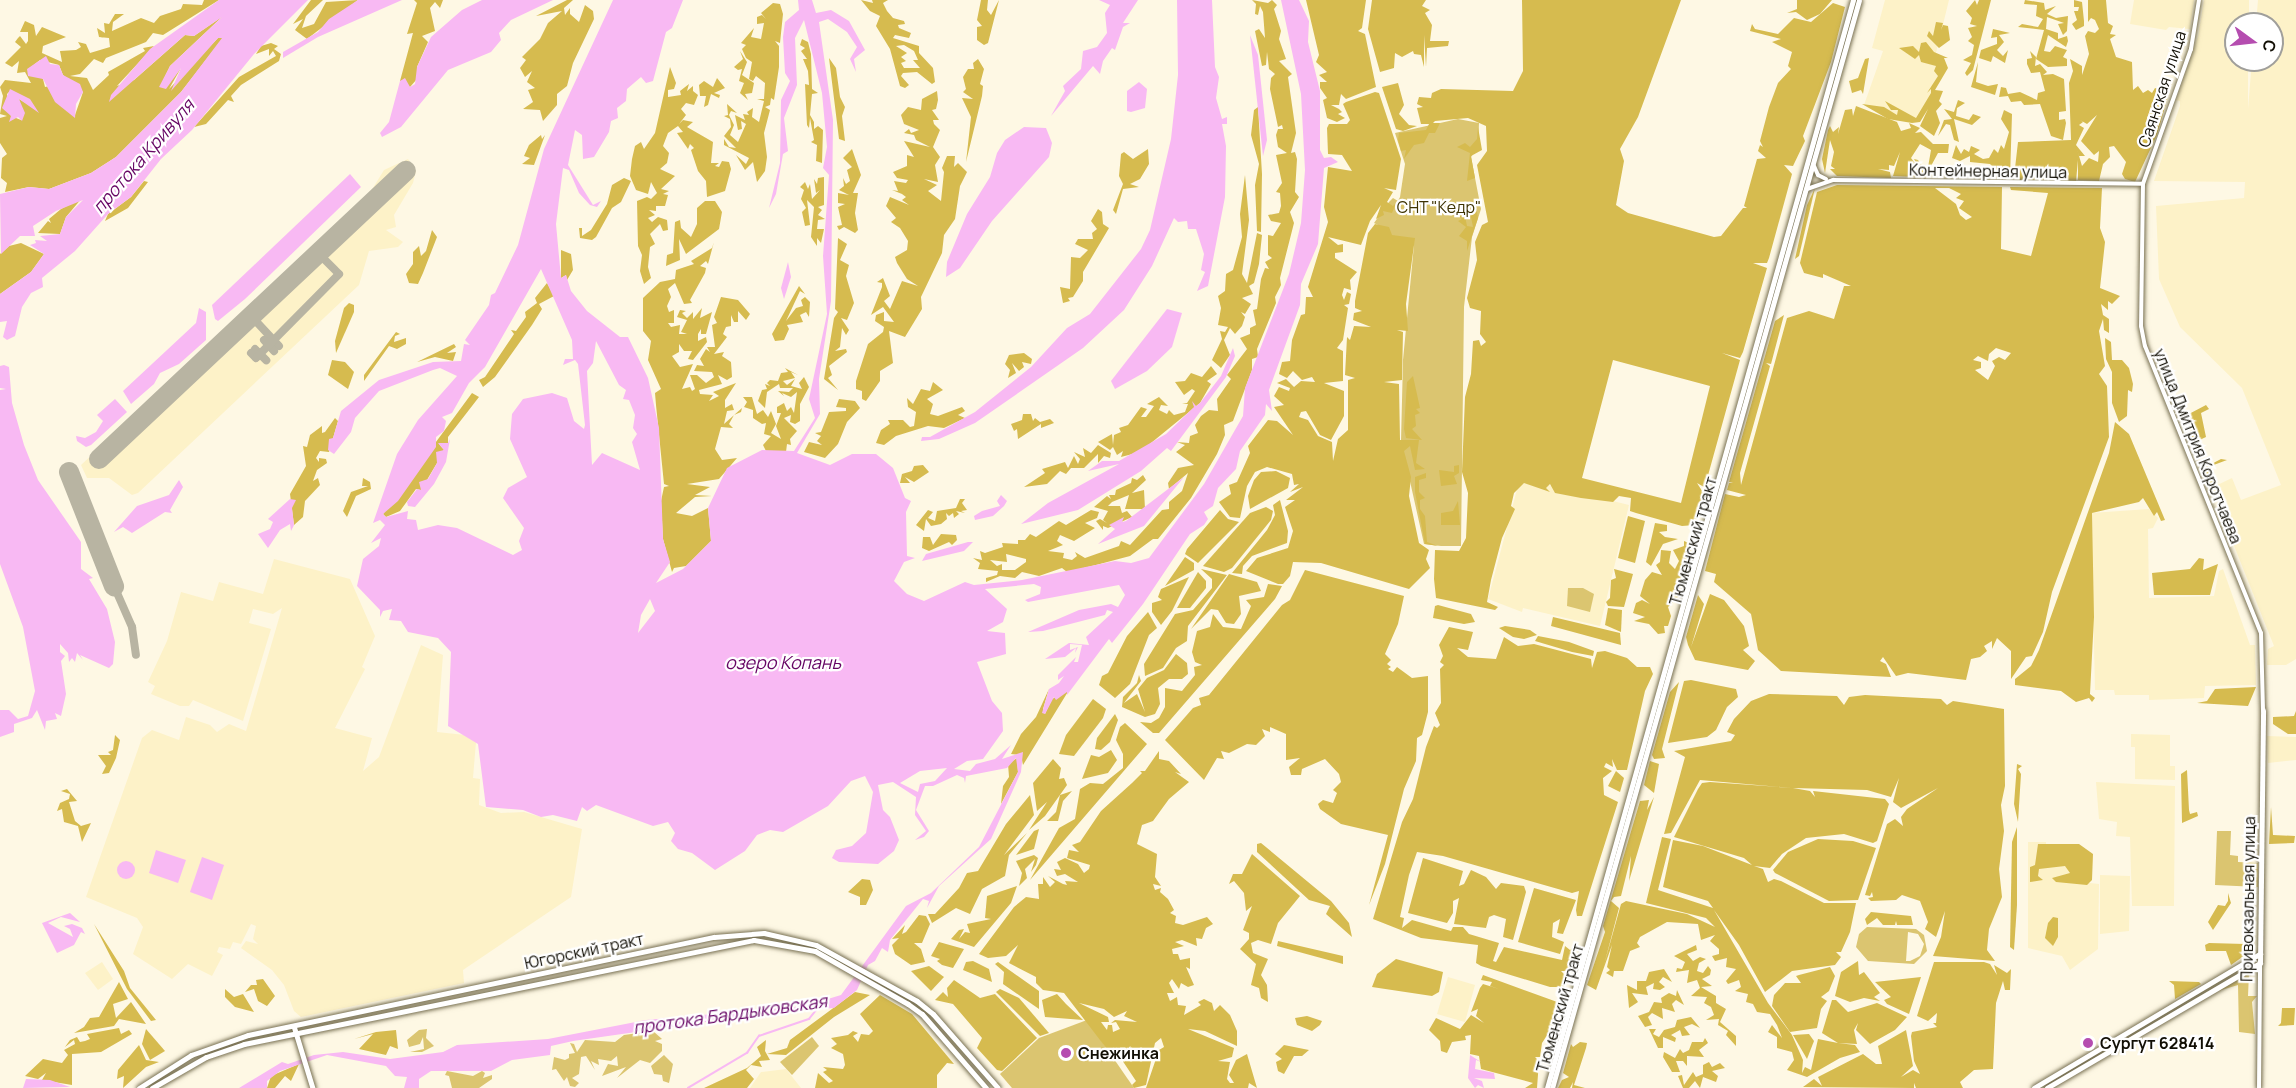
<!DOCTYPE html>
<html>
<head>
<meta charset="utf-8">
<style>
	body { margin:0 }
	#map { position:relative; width:2296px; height:1088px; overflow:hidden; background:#fef8e4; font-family:Manrope,sans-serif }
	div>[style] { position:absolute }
	.built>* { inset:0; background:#fdf2c8 }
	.green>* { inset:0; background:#dbc570 }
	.forest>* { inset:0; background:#d6bb4f }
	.water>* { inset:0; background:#f8b9f3 }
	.round { border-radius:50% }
	.stream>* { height:1.5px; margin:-0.75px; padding:0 0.75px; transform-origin:0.75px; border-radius:0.75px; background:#f8b9f3 }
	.taxiway>* { height:8px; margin:-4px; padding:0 4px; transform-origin:4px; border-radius:4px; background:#b8b4a2 }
	.runway>* { height:20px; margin:-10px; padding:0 10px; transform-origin:10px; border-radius:10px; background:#b8b4a2 }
	.roads { filter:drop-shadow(0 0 2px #787052) drop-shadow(0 0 2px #787052) }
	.tertiary>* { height:4px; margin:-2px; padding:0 2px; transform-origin:2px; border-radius:2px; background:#fff }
	.secondary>* { height:4.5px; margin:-2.25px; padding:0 2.25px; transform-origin:2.25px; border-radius:2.25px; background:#fff }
	.primary>* { height:5px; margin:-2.5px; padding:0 2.5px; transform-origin:2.5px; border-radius:2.5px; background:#fff }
	.dots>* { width:16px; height:16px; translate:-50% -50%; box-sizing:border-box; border:3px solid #fff; border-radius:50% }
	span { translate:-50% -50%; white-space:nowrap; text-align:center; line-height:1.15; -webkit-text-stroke:4.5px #fff; paint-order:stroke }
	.street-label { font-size:16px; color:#120f05 }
	.park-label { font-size:16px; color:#3e3303 }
	.poi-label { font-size:16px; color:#120f05; font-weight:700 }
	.left { translate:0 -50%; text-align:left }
	.water-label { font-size:18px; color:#660564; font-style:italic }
	.north { position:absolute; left:2224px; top:12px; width:60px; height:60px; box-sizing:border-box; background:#fff; border:2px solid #a09f9b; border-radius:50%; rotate:105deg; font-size:16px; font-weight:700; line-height:24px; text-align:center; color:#120f05 }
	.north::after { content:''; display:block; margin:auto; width:21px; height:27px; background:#b54db0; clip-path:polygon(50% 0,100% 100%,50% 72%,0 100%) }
</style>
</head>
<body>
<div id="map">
	<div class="built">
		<i style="clip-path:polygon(1885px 0,1949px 0,1935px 57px,1943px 73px,1920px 122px,1864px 105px,1883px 51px,1872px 48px)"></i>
		<i style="clip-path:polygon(2134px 0,2194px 0,2190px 29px,2169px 27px,2166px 30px,2130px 24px)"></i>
		<i style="clip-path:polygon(2204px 0,2249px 0,2249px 24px,2236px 24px,2236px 60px,2248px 60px,2248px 109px,2252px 60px,2272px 60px,2272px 24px,2256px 24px,2258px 0,2296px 0,2296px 659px,2286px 665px,2267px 665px,2268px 649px,2274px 646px,2211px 488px,2232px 478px,2241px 500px,2281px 485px,2242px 388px,2180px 327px,2159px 279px,2156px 206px,2244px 198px,2245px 182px,2154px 181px,2180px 106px,2180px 101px,2176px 100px,2198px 36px)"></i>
		<i style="clip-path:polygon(408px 159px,416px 171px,413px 183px,394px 215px,396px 227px,386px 230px,403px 242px,398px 247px,369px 251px,359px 285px,138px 493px,132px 495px,109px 478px,87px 478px,81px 465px,368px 196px,384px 170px)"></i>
		<i style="clip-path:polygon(1520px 478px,1629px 505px,1600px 626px,1523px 608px,1522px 612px,1488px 599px)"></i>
		<i style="clip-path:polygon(2149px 509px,2158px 518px,2153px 528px,2148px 529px,2149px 598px,2214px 596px,2219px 571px,2223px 569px,2250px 645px,2255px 645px,2256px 685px,2205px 686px,2204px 698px,2149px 700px,2149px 695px,2115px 695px,2114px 690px,2095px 690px,2091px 513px)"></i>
		<i style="clip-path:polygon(274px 559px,350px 579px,375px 636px,362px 667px,365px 669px,335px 728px,372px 738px,363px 771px,379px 757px,421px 645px,443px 655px,437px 732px,465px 735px,476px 742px,473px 778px,480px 779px,479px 805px,501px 813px,524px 812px,582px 829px,571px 897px,463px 970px,464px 983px,301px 1017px,294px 1011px,284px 985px,272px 970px,241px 948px,246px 941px,258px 944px,253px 939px,256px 926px,251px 924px,241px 944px,233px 942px,230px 949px,219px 947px,217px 952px,223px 955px,212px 976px,188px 964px,172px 979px,133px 954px,143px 927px,137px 918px,86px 897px,142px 738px,152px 730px,179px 740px,186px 717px,210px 725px,217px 732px,229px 724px,246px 731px,282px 608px,273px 614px,253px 609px,249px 623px,271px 629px,243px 721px,193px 700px,189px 706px,180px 706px,151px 694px,155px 686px,148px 682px,167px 641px,181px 592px,213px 601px,219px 582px,263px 594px)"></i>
		<i style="clip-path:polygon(2131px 734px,2170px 735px,2170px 766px,2175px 766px,2175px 780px,2135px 779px,2135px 747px,2131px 747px)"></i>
		<i style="clip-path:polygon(2267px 736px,2296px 737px,2296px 760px,2268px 763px)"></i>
		<i style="clip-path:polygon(2096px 782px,2175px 786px,2174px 906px,2132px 906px,2130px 837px,2116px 836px,2117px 822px,2099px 819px)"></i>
		<i style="clip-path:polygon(2028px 842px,2046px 842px,2046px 860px,2063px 861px,2070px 869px,2071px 881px,2099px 884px,2098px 949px,2070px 970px,2062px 956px,2028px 948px)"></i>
		<i style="clip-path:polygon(2100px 875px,2130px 876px,2129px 931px,2100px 934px)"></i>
		<i style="clip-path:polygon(102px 962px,113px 979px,98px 990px,85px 973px)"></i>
		<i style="clip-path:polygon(1448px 977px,1475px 985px,1465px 1022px,1437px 1014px)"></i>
		<i style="clip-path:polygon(786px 1069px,801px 1088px,750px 1088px,761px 1072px)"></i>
	</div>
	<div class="green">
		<i style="clip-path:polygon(1458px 119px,1479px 123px,1478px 147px,1471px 157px,1481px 209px,1472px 237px,1464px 307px,1461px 546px,1441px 546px,1424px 544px,1401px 441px,1403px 360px,1414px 245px,1384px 236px,1382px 227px,1374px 223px,1389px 202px,1393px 198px,1398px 201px,1400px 197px,1405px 164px,1395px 133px)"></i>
		<i style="clip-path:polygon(1568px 588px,1583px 588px,1594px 594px,1590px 612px,1567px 606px)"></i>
		<i style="clip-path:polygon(2217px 831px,2231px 831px,2230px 855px,2238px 856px,2238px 862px,2258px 863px,2258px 887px,2215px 885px)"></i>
		<i style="clip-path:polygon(evenodd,1867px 927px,1916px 929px,1924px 935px,1927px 951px,1914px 964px,1868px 961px,1856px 947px,1859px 934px,1867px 927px,1908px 932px,1918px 934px,1924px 944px,1920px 956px,1910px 961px,1906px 961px,1908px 932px)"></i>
		<i style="clip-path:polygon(2249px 973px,2248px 996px,2257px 996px,2252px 1002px,2255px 1034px,2239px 1032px,2238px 985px,2218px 991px)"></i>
		<i style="clip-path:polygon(1087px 1020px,1134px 1088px,1012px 1088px,1000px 1074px,1039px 1038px)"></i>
		<i style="clip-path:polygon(427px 1029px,426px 1038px,434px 1046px,422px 1052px,410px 1052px,424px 1049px,423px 1037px,420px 1044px,409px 1047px,407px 1040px,419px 1030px)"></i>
		<i style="clip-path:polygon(653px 1031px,662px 1039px,655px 1041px,662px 1044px,662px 1051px,650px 1063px,640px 1060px,617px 1078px,626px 1067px,602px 1076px,608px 1064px,618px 1066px,617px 1056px,611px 1061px,598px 1059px,599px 1065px,591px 1061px,595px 1070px,586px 1056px,581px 1057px,579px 1074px,572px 1078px,579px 1083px,575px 1087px,570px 1086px,567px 1077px,564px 1081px,556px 1069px,552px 1070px,554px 1057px,565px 1060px,569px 1058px,569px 1054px,575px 1053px,570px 1043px,574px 1044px,577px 1052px,585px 1040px,615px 1042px,624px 1035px)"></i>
		<i style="clip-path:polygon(812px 1037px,819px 1046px,792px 1075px,780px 1062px)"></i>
		<i style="clip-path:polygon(664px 1055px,673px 1064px,669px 1083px,663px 1081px,662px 1075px,654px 1074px,651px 1066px)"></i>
		<i style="clip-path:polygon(447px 1071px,473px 1076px,482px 1071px,485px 1073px,483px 1078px,492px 1075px,492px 1079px,479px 1088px,452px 1088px,449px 1076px,445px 1075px)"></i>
	</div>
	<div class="forest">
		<i style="clip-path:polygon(evenodd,204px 0,219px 0,163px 35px,153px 33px,146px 42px,106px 58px,103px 63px,94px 59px,80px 74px,70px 76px,87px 78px,93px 90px,109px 75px,108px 72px,145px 51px,143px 48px,154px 46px,117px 86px,134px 80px,185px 35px,194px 36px,223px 16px,170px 66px,160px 87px,169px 83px,181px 68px,169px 89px,218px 38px,222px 35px,223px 38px,181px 92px,116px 157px,91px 173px,49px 189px,29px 187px,5px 192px,7px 183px,1px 178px,2px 158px,7px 154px,0 143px,0 118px,7px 116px,0 114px,3px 96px,0 87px,5px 80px,31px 83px,25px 72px,17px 73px,19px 61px,12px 67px,5px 63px,21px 47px,15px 42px,18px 38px,20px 36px,26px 44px,28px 41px,28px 32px,20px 32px,25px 21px,34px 25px,36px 36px,42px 27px,66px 37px,43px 46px,42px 53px,62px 62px,60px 51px,76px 50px,81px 47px,78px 42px,86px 44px,90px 53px,110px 47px,109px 38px,99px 37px,97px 28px,105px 33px,104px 23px,109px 24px,115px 14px,124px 14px,113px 22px,112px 31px,141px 18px,154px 23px,160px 16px,181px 9px,183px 4px,202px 5px,204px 0,40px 60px,59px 65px,63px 75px,83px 92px,75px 115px,60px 105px,49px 86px,45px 87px,43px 79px,30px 68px,40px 60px,204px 0,10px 91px,22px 96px,36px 109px,19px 99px,21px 120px,11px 116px,7px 94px,10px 91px)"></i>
		<i style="clip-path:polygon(311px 0,323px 0,306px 16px,302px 28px,314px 24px,326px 2px,358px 0,307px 39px,295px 30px,303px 19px,293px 24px)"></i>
		<i style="clip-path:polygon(414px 0,443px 0,440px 8px,435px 2px,430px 8px,435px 31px,422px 36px,428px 42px,417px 67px,417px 79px,410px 87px,400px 81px,413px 33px,407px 34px,417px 3px)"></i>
		<i style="clip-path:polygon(567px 0,573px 0,564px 8px,565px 15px,570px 8px,570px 14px,579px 22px,585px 5px,593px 11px,594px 19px,573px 63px,567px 86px,557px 94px,557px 105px,543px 121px,540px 110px,523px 109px,533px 102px,528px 90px,535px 88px,527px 82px,532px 71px,525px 77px,520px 68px,526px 60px,522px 57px,540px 39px,548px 23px,562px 11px,536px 16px)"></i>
		<i style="clip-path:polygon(evenodd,861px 0,873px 3px,872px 0,888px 0,883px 3px,887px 11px,893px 18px,904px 21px,905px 24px,898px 25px,899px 28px,911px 33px,909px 38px,895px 35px,893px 38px,919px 46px,919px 53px,933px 68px,935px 82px,932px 84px,917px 72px,903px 73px,901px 76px,909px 85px,905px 88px,900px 86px,890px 49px,876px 26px,880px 16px,870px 11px,861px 0,904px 45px,914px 51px,918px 60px,913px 60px,920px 68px,904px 68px,901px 63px,906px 61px,901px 57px,907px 53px,896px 46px,904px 45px)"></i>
		<i style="clip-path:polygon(981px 0,988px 0,987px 10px,991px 15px,999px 0,988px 43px,984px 45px,977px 40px,977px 27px,982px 26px,977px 20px)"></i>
		<i style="clip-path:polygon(evenodd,1252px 0,1268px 3px,1272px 0,1277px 5px,1274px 9px,1281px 31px,1279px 39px,1286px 59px,1279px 61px,1292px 74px,1288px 77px,1296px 133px,1291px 153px,1295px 152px,1297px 159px,1295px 192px,1299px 197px,1290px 212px,1294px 223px,1280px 278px,1281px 285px,1275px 297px,1276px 303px,1257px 349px,1258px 357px,1252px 359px,1252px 370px,1233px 421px,1224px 425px,1225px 435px,1217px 454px,1191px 498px,1158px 539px,1153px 539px,1130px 556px,1096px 565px,1067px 572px,1062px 568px,1039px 576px,1022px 572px,1015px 578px,1000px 576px,986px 582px,986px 578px,997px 575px,998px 571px,978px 569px,980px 563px,973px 558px,982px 560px,980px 551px,985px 553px,1003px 547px,1002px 543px,1018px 544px,1018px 540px,1025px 540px,1030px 534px,1036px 537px,1059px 521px,1066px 525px,1091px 510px,1099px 512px,1097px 518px,1085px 523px,1095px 528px,1074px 541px,1060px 535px,1057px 541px,1063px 545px,1048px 551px,1064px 553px,1063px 558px,1072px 560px,1077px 556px,1075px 552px,1085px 558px,1119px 546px,1121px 541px,1130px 545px,1162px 510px,1169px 509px,1169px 502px,1182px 491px,1188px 473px,1169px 489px,1168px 483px,1178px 468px,1194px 465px,1176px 452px,1185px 445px,1177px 442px,1189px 443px,1190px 436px,1198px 433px,1195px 425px,1201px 416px,1209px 410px,1218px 411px,1217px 399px,1231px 379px,1227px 375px,1247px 349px,1240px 338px,1250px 334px,1250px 328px,1256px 325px,1253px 310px,1257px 309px,1261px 279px,1265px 268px,1269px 269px,1265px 262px,1272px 258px,1268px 255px,1268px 235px,1273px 236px,1281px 223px,1271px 221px,1268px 215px,1279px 213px,1281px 206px,1280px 193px,1276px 192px,1282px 183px,1276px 155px,1287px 153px,1278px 147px,1276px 135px,1278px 129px,1283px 129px,1282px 125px,1278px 127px,1270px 89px,1271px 78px,1275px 74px,1269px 69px,1267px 52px,1266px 65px,1262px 66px,1255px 31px,1259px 29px,1265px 38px,1263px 12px,1260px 6px,1258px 15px,1255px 14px,1256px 4px,1252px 0,1006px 554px,1026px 559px,1026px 562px,1015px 570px,1002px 570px,1002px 564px,997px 566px,990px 560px,1007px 562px,1006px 554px)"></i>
		<i style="clip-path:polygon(1306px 0,1366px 0,1362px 28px,1358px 31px,1365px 34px,1376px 87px,1346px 99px,1341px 94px,1339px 105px,1331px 105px,1339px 109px,1342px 112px,1338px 114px,1345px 118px,1337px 122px,1327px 118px,1323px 100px,1327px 98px,1320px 88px,1320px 82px,1327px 82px,1319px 75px,1327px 72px,1316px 62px,1319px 55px)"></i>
		<i style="clip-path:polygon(1372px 0,1426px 0,1422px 6px,1430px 10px,1425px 13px,1432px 25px,1430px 41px,1449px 41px,1448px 46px,1427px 48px,1426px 67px,1424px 35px,1424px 67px,1421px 55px,1414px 54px,1413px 51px,1402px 57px,1395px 53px,1394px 68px,1380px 72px,1368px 29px)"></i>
		<i style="clip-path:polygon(evenodd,1522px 0,1681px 0,1638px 117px,1620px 149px,1624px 161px,1616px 205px,1628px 213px,1714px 237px,1721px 236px,1743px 208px,1747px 208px,1744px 206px,1757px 159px,1766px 158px,1758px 151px,1760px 145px,1763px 147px,1760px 141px,1769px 107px,1778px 83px,1791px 69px,1788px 66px,1792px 52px,1772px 42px,1781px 39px,1750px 31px,1752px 24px,1755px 29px,1778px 34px,1794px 18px,1811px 22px,1833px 3px,1845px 7px,1831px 62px,1803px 136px,1805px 141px,1793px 166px,1784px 165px,1792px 174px,1769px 258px,1767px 263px,1753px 263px,1767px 268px,1743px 352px,1740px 358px,1722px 353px,1740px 360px,1707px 479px,1704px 487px,1697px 483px,1704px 494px,1695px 525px,1682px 526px,1636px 513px,1630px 511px,1631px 498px,1619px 496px,1613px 502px,1581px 498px,1555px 493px,1550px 484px,1546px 488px,1550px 492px,1524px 483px,1514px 493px,1511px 506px,1515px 509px,1502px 538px,1491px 580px,1487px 602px,1498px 607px,1495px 610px,1436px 598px,1434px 579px,1435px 550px,1459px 551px,1466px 538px,1468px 493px,1462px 472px,1465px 397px,1471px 374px,1473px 341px,1479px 340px,1481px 346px,1486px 342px,1480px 334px,1481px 311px,1470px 308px,1467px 298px,1477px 260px,1475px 242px,1482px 225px,1488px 222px,1477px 165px,1487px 151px,1486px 126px,1468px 118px,1435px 121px,1433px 123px,1440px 123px,1435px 133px,1429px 133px,1424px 143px,1414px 145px,1404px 159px,1406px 150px,1401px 151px,1398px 140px,1399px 133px,1426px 130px,1429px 124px,1421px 124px,1417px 108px,1423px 107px,1417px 104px,1419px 97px,1431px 98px,1432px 93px,1441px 89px,1513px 91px,1523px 71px,1522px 0,1613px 360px,1710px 386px,1681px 503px,1582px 478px,1613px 360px)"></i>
		<i style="clip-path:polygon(1797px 0,1832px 0,1820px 14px,1807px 20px,1796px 12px,1787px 13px,1797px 9px)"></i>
		<i style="clip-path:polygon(1975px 0,1977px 5px,1979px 0,1991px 0,1973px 70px,1967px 76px,1965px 73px,1971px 63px,1963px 60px,1972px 55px,1974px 45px,1968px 41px,1972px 37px,1968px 28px,1977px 26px,1970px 24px,1972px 18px,1966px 11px)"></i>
		<i style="clip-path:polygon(2025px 0,2044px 3px,2045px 10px,2056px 6px,2047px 14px,2056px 18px,2068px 16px,2067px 31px,2063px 35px,2058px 24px,2064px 23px,2047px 17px,2046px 29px,2058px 33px,2058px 39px,2067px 36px,2068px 41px,2066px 47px,2048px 35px,2044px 51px,2050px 52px,2055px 46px,2067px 50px,2063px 57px,2067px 59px,2067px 66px,2048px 67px,2036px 59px,2044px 30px,2018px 27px,2022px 24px,2038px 27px,2043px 19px,2036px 16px,2037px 5px,2024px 4px)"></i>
		<i style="clip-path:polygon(2074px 0,2082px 2px,2084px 21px,2084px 26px,2076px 30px,2072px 24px,2077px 20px,2074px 11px,2078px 11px,2079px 7px,2074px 7px)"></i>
		<i style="clip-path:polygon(evenodd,2088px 0,2106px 0,2108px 23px,2113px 26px,2110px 34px,2116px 35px,2110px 39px,2116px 57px,2132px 62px,2133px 90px,2138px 86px,2143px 93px,2148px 90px,2152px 93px,2155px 88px,2169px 93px,2157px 135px,2135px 182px,2125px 179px,2122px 174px,2126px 162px,2114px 146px,2109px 147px,2110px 157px,2103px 164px,2099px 181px,2078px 180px,2078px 160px,2076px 181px,2020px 180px,2014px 177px,2018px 142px,2071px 140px,2069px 83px,2073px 71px,2070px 59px,2082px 66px,2082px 75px,2089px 54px,2085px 36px,2088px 31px,2095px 33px,2099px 29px,2095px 20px,2091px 18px,2088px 22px,2088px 0,2097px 115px,2081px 141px,2094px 155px,2099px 151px,2098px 162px,2089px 158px,2082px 166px,2077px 149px,2079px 156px,2085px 156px,2076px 145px,2084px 128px,2079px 125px,2083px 122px,2080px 120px,2087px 124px,2097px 115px)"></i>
		<i style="clip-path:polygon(773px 3px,780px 4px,783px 14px,780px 43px,775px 41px,779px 46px,779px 67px,774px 100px,771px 98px,770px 105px,765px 107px,770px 110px,764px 133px,767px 157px,765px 171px,757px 182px,753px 162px,745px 170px,736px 155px,746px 164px,749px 158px,724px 145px,724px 139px,729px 147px,736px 148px,724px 136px,731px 127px,730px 119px,724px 116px,728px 115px,727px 104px,737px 113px,731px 111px,729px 115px,734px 125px,730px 135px,738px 142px,746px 124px,741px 121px,742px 129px,738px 130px,735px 115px,745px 120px,743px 114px,749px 115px,747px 112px,753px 108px,752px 117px,759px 122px,764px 101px,757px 99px,764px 99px,765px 83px,756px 76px,753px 81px,749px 79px,752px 62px,746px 58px,742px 49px,746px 45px,741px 43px,754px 28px,751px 37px,761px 39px,764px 23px,757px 24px,757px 17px,762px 15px,766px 19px,761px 13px)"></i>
		<i style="clip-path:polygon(1936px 22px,1943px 23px,1941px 30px,1943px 25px,1948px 26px,1950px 40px,1939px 48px,1927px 36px,1929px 31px,1933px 36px)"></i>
		<i style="clip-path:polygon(1993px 29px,2010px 33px,1999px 35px,2004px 42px,1997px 50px,2003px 56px,2008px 50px,2005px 63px,1993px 56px,1991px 62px,1979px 58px,1981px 50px,1997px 44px,1997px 37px,1991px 38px)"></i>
		<i style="clip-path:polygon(802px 39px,808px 42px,811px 54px,812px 89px,818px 93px,812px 94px,810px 115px,814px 122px,814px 129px,818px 126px,823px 130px,822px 163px,816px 161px,817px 145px,811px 142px,814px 140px,810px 118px,809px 128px,807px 125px,805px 84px,809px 85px,808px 71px,803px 59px,807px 59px,801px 51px,805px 48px,800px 45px)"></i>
		<i style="clip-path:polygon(1926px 42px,1934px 52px,1948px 58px,1944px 58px,1948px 68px,1935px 90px,1943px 91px,1939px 101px,1942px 104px,1936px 111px,1940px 123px,1934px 136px,1920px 126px,1928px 109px,1920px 122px,1912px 123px,1888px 119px,1862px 104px,1884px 107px,1897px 115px,1898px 110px,1891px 110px,1885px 101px,1916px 118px,1931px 93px,1931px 89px,1927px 93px,1938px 76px,1934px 71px,1936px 66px,1921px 62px,1919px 55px,1915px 59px,1899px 48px,1913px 46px,1919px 52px,1921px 43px)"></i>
		<i style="clip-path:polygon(271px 43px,278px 46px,274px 49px,281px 54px,279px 61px,241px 85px,231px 96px,234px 102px,228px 100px,206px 124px,194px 127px,239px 77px,276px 56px,273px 51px,269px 56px,269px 49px,256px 54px,261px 46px)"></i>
		<i style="clip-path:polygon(740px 51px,747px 62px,742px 75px,754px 83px,752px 93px,745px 94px,748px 100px,740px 93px,744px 83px,739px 81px,742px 69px,738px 70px,734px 67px,743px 59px)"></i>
		<i style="clip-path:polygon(2030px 51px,2036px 57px,2035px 66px,2040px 64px,2047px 72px,2043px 75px,2053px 74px,2064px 79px,2066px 111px,2059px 112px,2059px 120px,2065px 119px,2066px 123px,2063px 140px,2051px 136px,2040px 104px,2024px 105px,2021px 101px,2011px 102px,2008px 96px,1999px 97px,2001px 87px,2006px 88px,2008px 94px,2020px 92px,2037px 100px,2038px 93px,2045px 91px,2040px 72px,2031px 73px,2027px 64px,2027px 59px,2032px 58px)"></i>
		<i style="clip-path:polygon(829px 58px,836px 68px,840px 97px,845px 107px,842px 116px,845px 141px,839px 139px)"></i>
		<i style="clip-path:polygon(1869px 58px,1863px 94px,1861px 90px,1852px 93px,1849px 81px,1858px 78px,1865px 59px)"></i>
		<i style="clip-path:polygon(978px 59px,984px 69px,980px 84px,983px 86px,982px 96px,966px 162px,971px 117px,962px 98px,973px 99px,963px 92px,966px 89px,963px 77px,968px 69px,974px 69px,973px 63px)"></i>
		<i style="clip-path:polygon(1978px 62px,1976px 82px,1988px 86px,1998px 84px,1995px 95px,1971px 87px)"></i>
		<i style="clip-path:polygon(670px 67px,676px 83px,674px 89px,668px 90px,668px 97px,681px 95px,680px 91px,689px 84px,687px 91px,693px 86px,693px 91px,698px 95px,694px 105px,686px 103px,681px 109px,686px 115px,679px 124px,683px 120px,693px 122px,687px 127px,713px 142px,711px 163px,719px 163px,715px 166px,719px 167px,722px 161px,729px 162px,731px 169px,725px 191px,707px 197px,706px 181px,698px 171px,691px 150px,694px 148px,690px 144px,688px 149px,677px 133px,683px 132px,678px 126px,668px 133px,663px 146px,669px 153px,667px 163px,660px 169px,675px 176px,661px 189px,669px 191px,663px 194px,668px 195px,665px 206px,656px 206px,656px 211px,649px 210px,655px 215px,648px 218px,652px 222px,658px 217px,667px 220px,668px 230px,663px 231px,660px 224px,650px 234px,655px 244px,650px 247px,648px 267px,651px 278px,644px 284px,640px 271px,642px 255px,638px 246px,637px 201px,647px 197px,651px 199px,657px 193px,651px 182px,648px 194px,636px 190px,630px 176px,632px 159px,635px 146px,641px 142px,644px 149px,655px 133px)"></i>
		<i style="clip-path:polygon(717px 78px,725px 88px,714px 93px,720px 95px,719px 98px,711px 94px,708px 105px,704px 107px,706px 96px,700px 96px,699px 85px,704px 81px,713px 87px)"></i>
		<i style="clip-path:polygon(1398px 83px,1404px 105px,1399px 114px,1409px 125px,1417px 126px,1403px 131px,1396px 129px,1382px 87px)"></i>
		<i style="clip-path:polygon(937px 91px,938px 100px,936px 109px,932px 110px,939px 120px,933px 120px,934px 124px,940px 130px,933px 147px,940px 157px,935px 165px,938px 182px,924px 179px,937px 185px,928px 191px,941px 201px,944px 172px,942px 168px,947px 156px,955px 156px,954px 167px,958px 163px,967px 172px,960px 186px,955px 219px,944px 235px,942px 253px,921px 297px,922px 309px,905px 337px,889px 331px,893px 363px,880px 371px,880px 381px,866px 401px,862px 399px,862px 391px,856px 389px,856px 381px,868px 344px,883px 332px,884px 327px,875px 321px,876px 315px,884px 312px,884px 321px,894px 322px,883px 307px,871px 315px,882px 287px,882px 283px,877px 282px,883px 278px,890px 296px,884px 301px,890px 309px,902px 281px,918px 286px,907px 279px,897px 263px,895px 257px,907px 250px,908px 241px,900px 228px,891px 222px,896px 218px,886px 206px,890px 197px,909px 205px,902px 200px,906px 197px,902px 194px,892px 190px,898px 191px,894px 181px,906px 183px,908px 180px,897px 178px,893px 172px,907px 166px,907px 155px,914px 157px,904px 141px,930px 147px,916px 140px,914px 135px,904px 133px,909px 129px,911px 133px,919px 130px,904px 124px,901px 115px,908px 107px,921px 110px,922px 99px)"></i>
		<i style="clip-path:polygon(1375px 92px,1379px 93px,1401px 159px,1396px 190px,1384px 188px,1393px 192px,1387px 202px,1393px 206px,1396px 203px,1392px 213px,1383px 211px,1384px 215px,1376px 219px,1381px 205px,1370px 221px,1361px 245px,1328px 237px,1338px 245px,1343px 244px,1343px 252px,1335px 253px,1335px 258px,1357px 272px,1350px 280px,1351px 290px,1344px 288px,1342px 295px,1344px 300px,1347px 292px,1351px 294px,1349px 304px,1344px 305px,1348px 308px,1343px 340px,1337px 348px,1343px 351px,1343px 381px,1324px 383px,1344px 391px,1344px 416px,1331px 440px,1320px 435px,1306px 411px,1301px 412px,1299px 417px,1308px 420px,1318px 436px,1332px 442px,1333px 461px,1338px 439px,1348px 430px,1348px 380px,1355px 378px,1345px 375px,1347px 337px,1350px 340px,1354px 326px,1371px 327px,1353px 320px,1354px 313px,1362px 311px,1355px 308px,1355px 301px,1368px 233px,1375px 224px,1389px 227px,1392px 235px,1415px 238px,1406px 304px,1408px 331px,1397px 330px,1403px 332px,1402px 380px,1384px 382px,1399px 384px,1400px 440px,1419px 440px,1416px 463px,1425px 469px,1415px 470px,1410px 446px,1404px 451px,1411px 477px,1409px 496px,1419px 543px,1429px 550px,1426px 559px,1430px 568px,1409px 589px,1321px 563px,1293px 562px,1290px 576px,1283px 584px,1278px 584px,1246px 571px,1257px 558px,1288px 548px,1293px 531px,1285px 507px,1295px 500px,1286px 500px,1303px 487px,1290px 492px,1299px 484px,1294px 485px,1292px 474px,1267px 467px,1255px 472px,1247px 486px,1240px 518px,1230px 517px,1219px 502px,1231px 494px,1229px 485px,1237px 482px,1250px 453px,1248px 446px,1268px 420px,1277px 421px,1293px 435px,1274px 407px,1284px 405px,1274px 396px,1279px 387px,1289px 391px,1290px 388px,1277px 383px,1286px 379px,1294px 387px,1301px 381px,1315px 382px,1312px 377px,1302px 380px,1293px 371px,1287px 378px,1279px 374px,1282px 362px,1290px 361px,1292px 340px,1301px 315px,1305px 314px,1306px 297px,1313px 297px,1308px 287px,1328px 222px,1324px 207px,1328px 167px,1352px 171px,1342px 155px,1328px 154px,1327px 128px,1329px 124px,1347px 124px,1350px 120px,1343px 104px,1346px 102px)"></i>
		<i style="clip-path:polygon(1958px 100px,1965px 103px,1957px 108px,1956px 116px,1969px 120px,1973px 114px,1981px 117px,1972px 125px,1954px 119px,1959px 142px,1954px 140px,1950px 125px,1946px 124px,1938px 136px,1944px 120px,1952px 119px,1944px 109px,1954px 112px)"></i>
		<i style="clip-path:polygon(evenodd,1856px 106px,1897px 122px,1901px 131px,1911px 128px,1909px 123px,1920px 128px,1915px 133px,1921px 132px,1933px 144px,1949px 144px,1948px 153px,1938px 153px,1931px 166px,1930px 173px,1939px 178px,1893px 176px,1900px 152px,1894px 166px,1889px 165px,1889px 170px,1878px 169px,1890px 172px,1891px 178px,1837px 176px,1830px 169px,1835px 169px,1831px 166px,1834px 152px,1830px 140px,1825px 173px,1822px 159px,1828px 130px,1830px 126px,1833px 132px,1839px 127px,1838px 134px,1845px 110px,1852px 109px,1853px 116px,1856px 106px,1920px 144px,1931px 150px,1927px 173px,1918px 160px,1914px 159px,1922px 172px,1911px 158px,1920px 144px)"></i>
		<i style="clip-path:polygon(1258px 107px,1262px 174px,1261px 232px,1257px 231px,1255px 185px,1259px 164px,1251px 135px,1254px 110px)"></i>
		<i style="clip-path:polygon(2004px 110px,2012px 114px,2010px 178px,1996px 179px,1999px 167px,1996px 170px,1990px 164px,1970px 162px,1970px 156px,1960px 161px,1952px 158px,1956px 145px,1961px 154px,1964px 149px,1969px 152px,1971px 146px,1980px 150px,1974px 154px,1983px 159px,1989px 158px,1994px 149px,1998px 153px,2001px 145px,2004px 149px,2009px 132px,2001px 119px)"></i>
		<i style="clip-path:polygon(1478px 127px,1482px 150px,1471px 156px,1475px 178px,1467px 181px,1470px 153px,1457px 147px,1465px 143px,1470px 147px,1477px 139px)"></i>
		<i style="clip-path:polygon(541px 135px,542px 139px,545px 135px,534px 165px,522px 164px,530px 158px,524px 156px,529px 145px)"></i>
		<i style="clip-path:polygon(852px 149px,861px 175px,853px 193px,858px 193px,855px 213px,858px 230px,855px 233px,844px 227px,839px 230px,837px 226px,842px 225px,838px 207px,845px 204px,838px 203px,838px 193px,849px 195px,839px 190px,844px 186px,843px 178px,846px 184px,850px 181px,847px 170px,852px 167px,843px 158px)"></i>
		<i style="clip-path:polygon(1148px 149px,1149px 164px,1140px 179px,1130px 184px,1139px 187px,1123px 189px,1116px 214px,1113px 210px,1123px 184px,1119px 176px,1121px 154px,1124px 152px,1133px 159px)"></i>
		<i style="clip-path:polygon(1245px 175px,1249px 220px,1242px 274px,1247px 283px,1257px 233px,1262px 235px,1259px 264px,1254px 283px,1249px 286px,1253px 294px,1242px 298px,1251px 304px,1245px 314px,1241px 312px,1245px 317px,1242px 326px,1235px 334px,1230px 328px,1224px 340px,1230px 355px,1221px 368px,1212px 360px,1222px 339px,1220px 331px,1225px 332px,1228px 327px,1218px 325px,1221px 308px,1218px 296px,1225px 291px,1226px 274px,1233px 270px,1242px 237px,1240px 214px)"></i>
		<i style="clip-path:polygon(824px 177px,824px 205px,818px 207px,822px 210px,818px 215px,825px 219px,818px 220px,817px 229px,824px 229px,821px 243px,817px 238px,817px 246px,811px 237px,814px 207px,807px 200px,810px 225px,805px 226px,802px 212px,806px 208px,801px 199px,804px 190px,800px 187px,805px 182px,808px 189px,810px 184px,812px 199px,820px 190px,816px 193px,814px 179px,817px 184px,818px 178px)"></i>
		<i style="clip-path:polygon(624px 178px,631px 181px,621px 202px,612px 208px,596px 237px,592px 240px,580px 238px,579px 228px,582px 228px,582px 236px,591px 230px,607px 204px,612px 185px)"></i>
		<i style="clip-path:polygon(144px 181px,148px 182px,128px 208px,105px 221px,108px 214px,131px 197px)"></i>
		<i style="clip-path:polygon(evenodd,1837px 185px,2002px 187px,2001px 249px,2031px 256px,2048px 193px,2011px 190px,2010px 187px,2102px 188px,2100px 228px,2105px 242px,2100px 288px,2120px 296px,2112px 304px,2108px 301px,2108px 310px,2101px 304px,2103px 315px,2109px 319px,2109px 333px,2104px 330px,2103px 319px,2099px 331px,2105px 366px,2099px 374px,2107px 386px,2109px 437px,2052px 592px,2043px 632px,2032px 656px,2026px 657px,2011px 679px,2011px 651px,1997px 638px,1992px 649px,1992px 641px,1984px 646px,1987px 651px,1980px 657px,1971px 659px,1966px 680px,1908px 673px,1896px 676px,1883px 657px,1880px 661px,1886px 664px,1891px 677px,1781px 671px,1758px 650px,1751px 614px,1714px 582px,1716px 574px,1705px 571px,1725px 494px,1739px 497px,1746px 495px,1727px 490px,1729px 483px,1733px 483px,1729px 482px,1775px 321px,1784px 315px,1771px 364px,1766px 363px,1770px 366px,1740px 473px,1741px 485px,1787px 318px,1809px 311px,1834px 319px,1844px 286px,1851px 286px,1823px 274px,1823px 278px,1804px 273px,1800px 263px,1817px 192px,1837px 185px,1935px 188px,1949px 188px,1961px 194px,1956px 198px,1964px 201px,1959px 208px,1972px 217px,1966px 220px,1960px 215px,1956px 204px,1935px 188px,1837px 185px,1996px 348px,2011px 353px,2005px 360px,1999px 357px,1992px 361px,1995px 366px,1988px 380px,1975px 370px,1981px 368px,1981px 362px,1973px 360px,1978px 356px,1988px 361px,1989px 354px,1996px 348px)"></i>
		<i style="clip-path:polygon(1815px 188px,1799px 256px,1795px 259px,1807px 205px)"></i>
		<i style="clip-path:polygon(82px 198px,66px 217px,60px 234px,38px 233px,48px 221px,51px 223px,49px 219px,61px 209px)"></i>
		<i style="clip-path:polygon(705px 201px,715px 201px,722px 212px,719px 229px,686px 254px,679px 239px,680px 260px,666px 266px,667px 255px,673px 253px,675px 222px,680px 220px,681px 228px,691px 237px,697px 224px,697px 208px)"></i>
		<i style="clip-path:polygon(1098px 209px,1102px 212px,1103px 224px,1109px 228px,1083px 272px,1083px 281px,1073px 297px,1068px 298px,1070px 301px,1063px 303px,1060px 287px,1070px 289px,1071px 257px,1080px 258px,1088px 250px,1075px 244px,1078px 239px,1093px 239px,1092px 233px,1097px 229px,1091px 221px)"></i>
		<i style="clip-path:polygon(1470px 212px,1477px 212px,1478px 218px,1467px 251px,1467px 241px,1459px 236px,1466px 227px,1458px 221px,1462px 219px,1457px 214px,1465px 216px,1467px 226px,1473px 227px)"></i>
		<i style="clip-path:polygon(432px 230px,437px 237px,423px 273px,418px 284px,409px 283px,406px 274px,413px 264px,413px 252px,419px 246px,421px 256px,426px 251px)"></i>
		<i style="clip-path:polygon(838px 238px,847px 244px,840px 260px,849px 265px,846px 276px,854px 303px,847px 320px,841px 318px,849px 330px,846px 335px,842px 328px,840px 347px,835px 351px,846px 349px,847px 352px,829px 366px,832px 375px,828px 378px,838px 390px,824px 379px,834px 318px,838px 312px,835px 309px)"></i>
		<i style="clip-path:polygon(714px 242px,708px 264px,706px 261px,700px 266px,706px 268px,705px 273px,690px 300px,692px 303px,684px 304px,675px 283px,668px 289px,671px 297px,667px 306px,669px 312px,674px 310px,674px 323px,668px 323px,671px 327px,680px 325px,679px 334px,687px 334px,681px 332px,687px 320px,677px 317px,680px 310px,686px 311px,682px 313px,687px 318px,693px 312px,693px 319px,702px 308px,700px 318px,712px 312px,706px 334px,701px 334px,701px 329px,698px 334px,698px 341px,706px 337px,707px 342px,693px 360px,688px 359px,692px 351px,684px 351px,679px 344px,679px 352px,672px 356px,680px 367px,693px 364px,682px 389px,690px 387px,692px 391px,695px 389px,690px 375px,697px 375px,706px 383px,714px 377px,712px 372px,694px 371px,697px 365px,704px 366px,700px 359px,706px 349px,710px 352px,707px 347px,715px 347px,712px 325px,717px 323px,714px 317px,721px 297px,738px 300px,750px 314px,746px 320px,738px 311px,738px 322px,734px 322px,731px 315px,731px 326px,726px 327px,723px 334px,727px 337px,714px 354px,724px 352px,722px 356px,731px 362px,732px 377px,727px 380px,718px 375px,722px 384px,699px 390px,700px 394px,713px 395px,709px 401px,719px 396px,713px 392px,736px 383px,725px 400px,725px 408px,732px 404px,734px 410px,727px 411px,724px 424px,742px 408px,741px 412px,734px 415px,729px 424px,733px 428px,721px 427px,715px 449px,722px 460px,737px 458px,719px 479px,687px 484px,710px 487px,695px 495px,712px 496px,695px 497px,676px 513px,692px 516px,708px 508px,711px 541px,686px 566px,674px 568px,672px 572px,663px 539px,661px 501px,664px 487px,669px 486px,664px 484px,656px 405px,655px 393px,661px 389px,648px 360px,651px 341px,643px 331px,643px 298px,660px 282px,675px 279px,676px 270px,694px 264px,691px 261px,712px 248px)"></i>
		<i style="clip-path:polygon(21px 243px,44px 254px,31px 272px,0 294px,0 254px,9px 246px)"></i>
		<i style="clip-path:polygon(561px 250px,571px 254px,573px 270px,567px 280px,566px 275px,561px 278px)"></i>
		<i style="clip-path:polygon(547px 283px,554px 296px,539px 304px,542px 309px,532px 325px,495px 377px,483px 387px,479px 380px,485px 377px,514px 334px,511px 330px,516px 331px,526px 317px,525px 312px,537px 303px,535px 298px)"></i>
		<i style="clip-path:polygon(799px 286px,805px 294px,800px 291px,786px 321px,796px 308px,803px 306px,801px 300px,805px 297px,810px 302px,809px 317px,806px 312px,800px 315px,803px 322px,787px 325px,789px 329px,784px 340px,775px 341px,772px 334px)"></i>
		<i style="clip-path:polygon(349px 303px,354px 305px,354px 312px,336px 353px,335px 341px,344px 308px)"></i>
		<i style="clip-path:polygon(396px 332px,400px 334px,395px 336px,394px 342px,406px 338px,406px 344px,397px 349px,389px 346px,364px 381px,364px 375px)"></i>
		<i style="clip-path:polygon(2105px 338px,2111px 342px,2112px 360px,2122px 360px,2129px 368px,2133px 384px,2132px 392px,2128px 390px,2127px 416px,2119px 422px,2112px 403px,2112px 372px,2106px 359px)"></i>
		<i style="clip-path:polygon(454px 344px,456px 347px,447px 353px,456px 352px,453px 361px,435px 357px,417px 362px)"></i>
		<i style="clip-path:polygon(1024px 353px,1032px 359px,1031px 364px,1022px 362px,1024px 367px,1019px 371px,1012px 363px,1016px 373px,1008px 378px,1010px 370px,1005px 364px,1009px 355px)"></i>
		<i style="clip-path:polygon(332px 360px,345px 362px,354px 372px,348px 389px,328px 375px)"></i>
		<i style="clip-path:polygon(1211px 366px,1217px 374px,1207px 381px,1211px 384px,1200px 403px,1140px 452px,1121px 457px,1123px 451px,1117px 455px,1113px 447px,1110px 450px,1098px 442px,1112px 434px,1113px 445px,1114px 435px,1121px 432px,1119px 428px,1128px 425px,1141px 407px,1147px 409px,1141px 417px,1146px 417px,1154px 406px,1147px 404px,1159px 397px,1168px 406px,1161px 405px,1159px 410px,1167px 414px,1169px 410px,1174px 415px,1185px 412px,1188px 404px,1182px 404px,1187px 403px,1195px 391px,1192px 389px,1184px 395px,1175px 382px,1185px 381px,1191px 373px,1202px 377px)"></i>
		<i style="clip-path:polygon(785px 368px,798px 375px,791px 372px,795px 378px,783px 381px,787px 385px,795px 379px,791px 386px,802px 389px,799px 383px,804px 377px,809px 387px,800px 404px,800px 421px,795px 424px,790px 422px,791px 415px,784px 418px,797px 431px,790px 439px,791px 445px,787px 444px,786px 452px,766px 451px,763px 445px,771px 436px,764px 434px,766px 423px,762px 424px,753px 418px,753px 410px,744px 407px,747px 402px,743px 397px,752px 397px,757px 414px,763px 410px,768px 417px,771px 411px,776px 424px,771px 433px,781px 439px,776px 426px,781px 413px,777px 413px,777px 407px,784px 403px,787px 411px,791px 407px,794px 413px,797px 392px,791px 397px,782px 393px,784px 396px,778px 391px,789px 392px,793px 388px,780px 388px,779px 384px,767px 392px,765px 408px,758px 401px,762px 390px,767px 389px,765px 384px,770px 386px,767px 383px,770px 380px,778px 381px,781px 373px,788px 372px)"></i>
		<i style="clip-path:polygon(1413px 376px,1420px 408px,1416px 409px,1420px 413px,1415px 415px,1416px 426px,1412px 429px,1422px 440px,1406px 438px,1404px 429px,1407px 382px)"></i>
		<i style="clip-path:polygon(933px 382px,943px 390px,927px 399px,933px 404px,930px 414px,938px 416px,962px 407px,965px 411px,958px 415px,965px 418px,944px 428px,928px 426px,896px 436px,884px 445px,876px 443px,881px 430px,890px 424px,888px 420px,903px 420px,910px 427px,914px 426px,916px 412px,908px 407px,907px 398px,913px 404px,921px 389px,930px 391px)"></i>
		<i style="clip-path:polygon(472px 393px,479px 397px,448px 437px,448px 443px,439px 444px,444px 450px,437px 456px,437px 463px,421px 490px,416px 489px,400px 511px,386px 517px,383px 514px)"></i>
		<i style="clip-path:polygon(839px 399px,855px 401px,860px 408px,847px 422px,838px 444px,825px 458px,804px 452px,809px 442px,822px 445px,817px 441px,821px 436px,815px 433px,821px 432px,829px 412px,846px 411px,846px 408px,836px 407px)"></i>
		<i style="clip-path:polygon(2206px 405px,2209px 409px,2201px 413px,2206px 437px,2193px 443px,2187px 415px)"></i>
		<i style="clip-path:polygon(1023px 414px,1031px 414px,1033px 421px,1035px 418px,1040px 422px,1050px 419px,1054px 423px,1041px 428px,1041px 424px,1018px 439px,1017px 429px,1014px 431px,1011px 424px,1022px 420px)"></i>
		<i style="clip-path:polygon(335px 418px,338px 421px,329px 452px,320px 451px,316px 458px,319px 462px,319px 458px,326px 459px,327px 463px,317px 470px,313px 481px,318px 478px,320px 485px,305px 501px,303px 517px,294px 525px,290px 494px,306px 466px,303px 446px,307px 447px,310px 435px,322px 426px,322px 433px,325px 432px)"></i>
		<i style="clip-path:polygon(2115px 422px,2129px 434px,2165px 520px,2161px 521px,2157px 512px,2154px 516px,2143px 498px,2139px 502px,2092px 513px,2094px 617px,2090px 694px,2095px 698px,2092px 702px,2089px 698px,2076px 702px,2061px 691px,2015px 685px,2015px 679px,2031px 666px,2039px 650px,2109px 453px)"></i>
		<i style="clip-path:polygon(1098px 445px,1111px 453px,1110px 458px,1104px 456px,1098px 463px,1098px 454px,1084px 468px,1071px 468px,1066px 474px,1060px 471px,1047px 484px,1024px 487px,1045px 473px,1042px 469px,1065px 462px,1068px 468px,1074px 456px,1078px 464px,1080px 459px,1074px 452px,1085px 457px,1083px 448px,1091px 453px)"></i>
		<i style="clip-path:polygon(2221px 459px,2227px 460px,2211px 466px,2214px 481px,2207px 487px,2200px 470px)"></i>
		<i style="clip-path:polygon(923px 465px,929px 472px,914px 482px,905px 477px,910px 483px,900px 483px,902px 474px,912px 471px,914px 466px)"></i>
		<i style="clip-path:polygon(1459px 465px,1459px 473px,1454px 476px,1457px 484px,1441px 486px,1439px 470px,1454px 472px,1454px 466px)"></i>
		<i style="clip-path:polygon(1276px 471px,1290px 478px,1288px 488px,1250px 509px,1248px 496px,1254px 480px,1261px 472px)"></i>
		<i style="clip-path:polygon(1426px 473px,1426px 478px,1419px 480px,1419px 492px,1425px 498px,1420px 500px,1420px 509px,1425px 516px,1427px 542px,1438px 546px,1425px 544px,1415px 492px,1415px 477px)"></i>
		<i style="clip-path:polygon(1143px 475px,1146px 480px,1132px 493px,1144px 490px,1145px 509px,1125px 509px,1129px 495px,1112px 502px,1108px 506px,1120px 506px,1122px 513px,1127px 511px,1132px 517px,1108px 528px,1103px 526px,1103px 530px,1096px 521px,1100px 519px,1107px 523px,1103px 520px,1108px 511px,1094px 507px,1107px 496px,1111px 499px,1109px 495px,1115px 495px,1116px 490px,1131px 483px,1132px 478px,1137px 480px)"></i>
		<i style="clip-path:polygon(363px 478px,370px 482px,371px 489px,356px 496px,347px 517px,343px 511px,351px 492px,368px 486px,362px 486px)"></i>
		<i style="clip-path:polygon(960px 499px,965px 499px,962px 503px,967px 510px,961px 511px,965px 513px,956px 511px,959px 514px,954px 518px,953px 513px,949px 516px,946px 513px,947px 519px,941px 524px,931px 526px,926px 519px,924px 531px,916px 525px,928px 510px,933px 512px,928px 518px,935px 521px,937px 511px,956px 508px)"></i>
		<i style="clip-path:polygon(1280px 500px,1288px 531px,1287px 543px,1252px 556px,1243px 566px,1242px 574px,1232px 573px,1267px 530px,1275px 515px,1273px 505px)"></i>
		<i style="clip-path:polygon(1458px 501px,1460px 525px,1441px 525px,1441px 513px,1453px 511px)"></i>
		<i style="clip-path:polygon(1266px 507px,1273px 511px,1271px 520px,1232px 568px,1224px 572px,1203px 566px,1250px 513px)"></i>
		<i style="clip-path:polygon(1220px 510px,1228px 519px,1239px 522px,1198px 563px,1185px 554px,1187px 549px)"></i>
		<i style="clip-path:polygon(1628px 516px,1645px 521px,1635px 563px,1618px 558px)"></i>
		<i style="clip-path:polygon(1655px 523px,1667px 525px,1667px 531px,1659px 532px,1665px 537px,1678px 539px,1663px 544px,1651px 566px,1646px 562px)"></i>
		<i style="clip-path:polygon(941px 534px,956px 535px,957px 540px,952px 545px,949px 542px,929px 551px,922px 548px,923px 537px,930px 537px,933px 545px)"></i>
		<i style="clip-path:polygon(1684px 541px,1691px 544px,1691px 556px,1680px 582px,1680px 595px,1668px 607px,1671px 616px,1668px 626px,1664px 626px,1665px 633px,1658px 634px,1649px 624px,1634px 621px,1645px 617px,1633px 613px,1636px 603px,1642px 600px,1650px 604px,1640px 596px,1645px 580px,1652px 572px,1662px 575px,1656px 565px,1660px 562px,1661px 550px,1671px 551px,1669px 563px,1675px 569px,1679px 561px,1673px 550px,1684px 546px)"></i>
		<i style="clip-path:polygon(1185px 557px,1194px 563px,1194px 570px,1165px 586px)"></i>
		<i style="clip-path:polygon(2199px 558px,2204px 559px,2203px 570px,2218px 564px,2210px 595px,2154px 595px,2152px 573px,2190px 569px)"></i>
		<i style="clip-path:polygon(1201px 569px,1227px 575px,1188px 626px,1187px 641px,1176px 648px,1163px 668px,1145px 676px,1144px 664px,1175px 614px,1193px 610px,1212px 588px,1212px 579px)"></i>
		<i style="clip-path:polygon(1614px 569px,1633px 574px,1624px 607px,1608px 606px,1606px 602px,1610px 598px,1611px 580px,1616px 578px)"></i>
		<i style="clip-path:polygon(1305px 570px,1404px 596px,1398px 624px,1385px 654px,1391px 660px,1387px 664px,1391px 667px,1388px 669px,1393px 672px,1397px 667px,1412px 678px,1428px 676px,1428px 712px,1422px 735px,1417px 738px,1416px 761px,1404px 789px,1385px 864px,1369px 905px,1388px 835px,1341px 824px,1320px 809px,1318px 804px,1323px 800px,1333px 803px,1337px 793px,1333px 790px,1341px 782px,1339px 774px,1325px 759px,1302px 769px,1301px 775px,1291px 775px,1289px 767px,1300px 758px,1286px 760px,1286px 734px,1270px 727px,1270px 732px,1262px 729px,1265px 736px,1256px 745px,1247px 744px,1229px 753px,1221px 751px,1224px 759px,1217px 758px,1204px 780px,1165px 740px,1193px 708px,1201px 705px,1199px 698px,1209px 695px,1282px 605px,1290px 600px)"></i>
		<i style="clip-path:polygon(1198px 572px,1206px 581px,1206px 588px,1190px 608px,1177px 608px)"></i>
		<i style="clip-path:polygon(1229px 574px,1257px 582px,1261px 591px,1239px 596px,1241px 614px,1234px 624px,1226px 623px,1218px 610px,1211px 609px,1191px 629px)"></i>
		<i style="clip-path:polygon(1189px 577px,1172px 611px,1161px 625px,1152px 612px,1152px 603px,1162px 600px,1158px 597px,1161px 589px)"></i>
		<i style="clip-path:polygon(1268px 584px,1282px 586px,1275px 599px,1159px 733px,1153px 733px,1140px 722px,1151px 723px,1159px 718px,1165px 707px,1165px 688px,1182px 691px,1195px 675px,1194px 667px,1202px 665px,1195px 662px,1192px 652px,1197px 631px,1210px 627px,1213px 614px,1223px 627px,1241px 629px,1251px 606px,1246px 600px,1264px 597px)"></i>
		<i style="clip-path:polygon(1710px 594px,1724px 600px,1744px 626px,1749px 646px,1743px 650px,1755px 661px,1748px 670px,1695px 660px,1688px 645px,1686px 637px,1698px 595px,1704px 604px,1691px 647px)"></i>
		<i style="clip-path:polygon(1438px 605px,1471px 614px,1475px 622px,1464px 624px,1433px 618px,1435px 606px)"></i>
		<i style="clip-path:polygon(1608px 608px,1622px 610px,1621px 632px,1605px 625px)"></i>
		<i style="clip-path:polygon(1148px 612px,1157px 628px,1149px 635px,1130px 684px,1115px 698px,1099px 685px,1102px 676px,1108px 673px,1127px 636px)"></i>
		<i style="clip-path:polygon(1553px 617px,1620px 633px,1621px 645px,1551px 626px)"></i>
		<i style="clip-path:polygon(1505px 626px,1530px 630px,1537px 635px,1524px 639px,1513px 637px,1499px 628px)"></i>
		<i style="clip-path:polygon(1449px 627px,1473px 632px,1468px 650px,1457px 648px,1468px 657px,1496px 659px,1504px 637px,1518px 646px,1534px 644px,1591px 659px,1592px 668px,1597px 652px,1605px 651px,1627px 658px,1637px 667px,1650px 667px,1653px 674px,1645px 691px,1627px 770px,1617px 770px,1612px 759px,1613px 767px,1606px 763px,1604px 767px,1612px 771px,1603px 778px,1604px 795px,1618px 802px,1582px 916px,1577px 916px,1576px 910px,1579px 891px,1572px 893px,1443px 856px,1417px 852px,1409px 875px,1400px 917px,1404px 918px,1402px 928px,1412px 920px,1451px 931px,1453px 927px,1463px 927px,1469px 934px,1499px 943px,1493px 961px,1496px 962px,1504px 947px,1562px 960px,1565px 946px,1570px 950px,1575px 946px,1570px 971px,1561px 971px,1566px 976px,1564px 987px,1550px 987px,1481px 966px,1476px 963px,1478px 945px,1421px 938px,1373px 919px,1402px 822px,1413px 799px,1426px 747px,1434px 726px,1437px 728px,1440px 725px,1435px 713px,1441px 703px,1440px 669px,1444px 665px,1440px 662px,1443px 656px,1439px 645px)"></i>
		<i style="clip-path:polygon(1538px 636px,1569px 642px,1594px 651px,1593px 656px,1572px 652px,1535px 641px)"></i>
		<i style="clip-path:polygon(1176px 654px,1187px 663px,1188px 674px,1182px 679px,1169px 679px,1158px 688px,1160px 704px,1155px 714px,1145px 717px,1122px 707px,1123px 697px,1137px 683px,1139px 675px,1141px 681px,1124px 703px,1137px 694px,1145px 712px,1138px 689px,1147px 678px,1164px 670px)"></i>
		<i style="clip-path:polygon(1691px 680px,1736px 689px,1738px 697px,1727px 707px,1716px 730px,1707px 737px,1668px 743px,1684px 681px)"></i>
		<i style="clip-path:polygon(1679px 682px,1662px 749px,1665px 758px,1654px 759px,1652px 755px,1670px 692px)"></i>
		<i style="clip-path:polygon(2256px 687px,2248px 706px,2197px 703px,2207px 701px,2215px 689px)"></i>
		<i style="clip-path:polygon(1049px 689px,1043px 709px,1045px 714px,1052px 699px,1069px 690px,1023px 765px,1021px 755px,1011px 754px,1021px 734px,1036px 717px)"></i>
		<i style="clip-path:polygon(1769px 694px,1837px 696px,1844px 705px,1849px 697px,1865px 695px,1941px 699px,1947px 705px,1953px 701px,2004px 709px,2005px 786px,2001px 805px,2004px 831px,1999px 869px,2002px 897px,1989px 929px,1987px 950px,1995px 961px,1933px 956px,1941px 937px,1945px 911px,1936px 937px,1925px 929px,1928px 922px,1920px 901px,1902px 895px,1896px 900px,1871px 901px,1868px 898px,1873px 897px,1872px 892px,1870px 896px,1865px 895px,1887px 824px,1895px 819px,1903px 826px,1901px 817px,1907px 809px,1938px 788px,1901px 808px,1893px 802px,1899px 778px,1891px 797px,1867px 790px,1793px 788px,1810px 791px,1815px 797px,1813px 791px,1885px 799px,1889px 804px,1877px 841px,1873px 843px,1844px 834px,1806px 838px,1782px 854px,1770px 868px,1754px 866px,1763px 869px,1768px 882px,1774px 879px,1781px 881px,1824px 903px,1856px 903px,1850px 932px,1841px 952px,1836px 952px,1841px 957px,1835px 965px,1792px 971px,1765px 992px,1739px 945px,1714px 910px,1768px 1003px,1792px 1035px,1803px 1060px,1802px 1073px,1805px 1067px,1811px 1070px,1818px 1039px,1838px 1043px,1822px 1033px,1832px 1000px,1836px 1000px,1848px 1012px,1877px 1003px,1907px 1017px,1895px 1030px,1870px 1044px,1856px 1030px,1858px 1023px,1854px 1030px,1857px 1044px,1838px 1043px,1855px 1045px,1860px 1052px,1840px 1058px,1807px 1077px,1787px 1070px,1794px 1060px,1792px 1052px,1777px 1048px,1777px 1037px,1768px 1032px,1772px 1025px,1782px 1038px,1777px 1025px,1770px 1014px,1757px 1012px,1753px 1004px,1746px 1002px,1748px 994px,1735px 991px,1741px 987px,1739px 980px,1728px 984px,1726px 981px,1736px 969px,1726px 967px,1727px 958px,1715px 961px,1712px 956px,1719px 954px,1719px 949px,1710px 941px,1715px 935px,1701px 940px,1698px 924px,1667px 922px,1640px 937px,1637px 943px,1640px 947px,1630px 951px,1623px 971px,1614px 971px,1613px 977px,1606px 973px,1610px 970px,1607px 967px,1612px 945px,1596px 990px,1587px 985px,1605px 932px,1603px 926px,1640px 801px,1649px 800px,1647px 810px,1654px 797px,1629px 881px,1631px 856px,1621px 896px,1614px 897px,1611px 901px,1619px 908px,1604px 965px,1621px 904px,1626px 901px,1687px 914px,1715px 927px,1706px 918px,1646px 903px,1662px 837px,1671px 839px,1658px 890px,1713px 908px,1708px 901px,1663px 887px,1673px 840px,1703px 846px,1752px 865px,1744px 858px,1674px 837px,1698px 789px,1702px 783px,1710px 782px,1792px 788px,1700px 780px,1671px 833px,1664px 834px,1685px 757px,1674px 751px,1731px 741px,1735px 735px,1727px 732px,1734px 719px,1751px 701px)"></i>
		<i style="clip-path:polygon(1093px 699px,1106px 709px,1103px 718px,1074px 756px,1059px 754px,1066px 735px)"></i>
		<i style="clip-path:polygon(2296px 711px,2296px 734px,2288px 734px,2273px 724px,2273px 717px,2294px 716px)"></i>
		<i style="clip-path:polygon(1115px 714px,1118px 720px,1110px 742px,1101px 750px,1095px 749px,1097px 738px)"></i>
		<i style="clip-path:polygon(1125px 723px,1147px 744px,1030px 880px,1059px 828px,1075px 819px,1080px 789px,1090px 783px,1103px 784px,1123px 768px,1123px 754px,1116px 740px,1120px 727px)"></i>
		<i style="clip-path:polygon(115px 735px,120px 740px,116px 758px,109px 773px,102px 774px,106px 766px,98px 755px,111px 755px,108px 752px,113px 750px)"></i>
		<i style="clip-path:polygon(1111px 750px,1117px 760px,1108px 773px,1082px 779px,1091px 755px,1099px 757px)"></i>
		<i style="clip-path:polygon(evenodd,1159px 751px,1159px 759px,1169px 761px,1181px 774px,1175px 772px,1189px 782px,1169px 799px,1153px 821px,1142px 825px,1137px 844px,1157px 854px,1155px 877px,1161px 886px,1153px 884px,1155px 890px,1161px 888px,1160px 892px,1168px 899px,1174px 910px,1170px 913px,1176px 916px,1175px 923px,1183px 925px,1207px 917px,1213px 924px,1206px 928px,1202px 939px,1196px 938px,1197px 946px,1182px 940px,1175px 942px,1184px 946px,1172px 949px,1173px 954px,1178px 954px,1180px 960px,1190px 958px,1190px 969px,1186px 967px,1194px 985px,1188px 987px,1181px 983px,1179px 989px,1172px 979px,1169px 983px,1174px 993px,1167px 993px,1170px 1001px,1177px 997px,1178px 1005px,1186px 1006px,1184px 1015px,1201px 1005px,1198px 1002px,1204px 999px,1212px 1003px,1214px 1011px,1220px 1005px,1230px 1015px,1237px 1031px,1237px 1046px,1205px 1031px,1188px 1029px,1234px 1048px,1232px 1057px,1218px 1061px,1230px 1062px,1227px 1079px,1230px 1083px,1234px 1083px,1229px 1075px,1236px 1060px,1247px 1054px,1257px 1088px,1249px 1083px,1248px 1088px,1146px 1088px,1159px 1050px,1164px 1047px,1161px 1038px,1155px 1043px,1146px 1085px,1134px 1088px,1132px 1085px,1136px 1081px,1118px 1054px,1113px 1057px,1064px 993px,1043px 990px,1036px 983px,1036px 977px,1009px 963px,1018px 945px,1006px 956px,988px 958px,979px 954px,1014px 907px,1026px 897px,1039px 899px,1038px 884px,1043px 884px,1043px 877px,1050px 887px,1055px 882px,1048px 876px,1063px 884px,1067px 885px,1065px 881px,1078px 882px,1065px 874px,1057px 876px,1054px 869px,1061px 870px,1057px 862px,1065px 858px,1078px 864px,1084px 873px,1089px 869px,1090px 865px,1067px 858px,1069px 850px,1079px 852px,1072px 845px,1080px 842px,1101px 811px,1132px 783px,1142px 773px,1140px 771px,1145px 771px,1159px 751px,1079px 1003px,1104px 1009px,1114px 1017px,1127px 1011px,1124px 1016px,1137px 1022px,1115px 1020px,1111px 1023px,1116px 1022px,1120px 1029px,1113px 1032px,1112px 1025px,1108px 1025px,1107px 1030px,1101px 1022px,1109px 1022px,1108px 1017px,1079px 1003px)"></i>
		<i style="clip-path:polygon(1017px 758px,1018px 772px,1001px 804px,1003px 786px,1009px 777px,1008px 764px)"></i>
		<i style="clip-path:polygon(1053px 759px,1061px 768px,1059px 779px,1064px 778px,1067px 785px,1045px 816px,1029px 830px,1047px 802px,1037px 811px,1033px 783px)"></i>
		<i style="clip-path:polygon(1650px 761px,1659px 764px,1654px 793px,1644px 785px)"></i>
		<i style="clip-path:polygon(2017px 764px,2022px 766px,2018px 769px,2021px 774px,2018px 822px,2014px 804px)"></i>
		<i style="clip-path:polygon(2187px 770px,2189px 810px,2190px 814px,2197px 812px,2198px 816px,2182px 823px,2181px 774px)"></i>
		<i style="clip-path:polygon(1616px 771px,1624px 778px,1620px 792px,1608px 786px)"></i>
		<i style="clip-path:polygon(67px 789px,77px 801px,69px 802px,75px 821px,81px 826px,91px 823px,82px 842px,78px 826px,64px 822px,62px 809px,57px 811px,60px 803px,69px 799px,70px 794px,61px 791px)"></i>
		<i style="clip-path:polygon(1072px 791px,1063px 801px,1058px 821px,1047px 821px,1056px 812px,1060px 795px)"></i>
		<i style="clip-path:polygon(1030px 795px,1034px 815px,1004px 855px,1027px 833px,1009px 855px,1005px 876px,982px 889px,970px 914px,956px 908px,932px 923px,928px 914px,935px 914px,959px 888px,967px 873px,978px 871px,1006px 824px)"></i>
		<i style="clip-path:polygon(2271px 807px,2273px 835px,2295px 836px,2294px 843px,2269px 844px)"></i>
		<i style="clip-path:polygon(2017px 827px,2017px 905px,2014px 950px,2010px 947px,2012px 842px)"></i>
		<i style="clip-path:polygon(1039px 829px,1034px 849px,1016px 855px,1034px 831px)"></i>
		<i style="clip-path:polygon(1818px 839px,1853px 841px,1876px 848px,1858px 900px,1829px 901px,1775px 873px,1773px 870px,1788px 852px)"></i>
		<i style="clip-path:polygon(1261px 843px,1331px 901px,1349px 923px,1352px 937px,1326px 914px,1330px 906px,1309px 900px,1257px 852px,1257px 844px)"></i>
		<i style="clip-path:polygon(2038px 844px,2079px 844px,2093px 854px,2092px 880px,2087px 885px,2056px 882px,2052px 878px,2070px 873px,2065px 866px,2039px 869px,2038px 876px,2043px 880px,2030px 882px,2030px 867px,2035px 865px)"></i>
		<i style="clip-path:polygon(1252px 854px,1300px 896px,1278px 923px,1271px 944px,1258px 940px,1251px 943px,1253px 953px,1268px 959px,1261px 975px,1267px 985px,1268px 1002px,1261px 998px,1259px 988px,1251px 985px,1256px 964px,1240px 949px,1249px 939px,1249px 933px,1243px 930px,1252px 906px,1246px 911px,1244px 893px,1234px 881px,1229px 884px,1233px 874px,1242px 874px)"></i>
		<i style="clip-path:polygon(1034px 855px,1038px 858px,1036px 865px,1031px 872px,1035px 859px,1025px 869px,1027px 878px,1019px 886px,1022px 873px,1016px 861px)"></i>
		<i style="clip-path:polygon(1423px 858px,1463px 871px,1459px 886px,1464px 884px,1471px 870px,1486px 877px,1496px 889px,1501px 883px,1524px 886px,1526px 892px,1513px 940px,1503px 937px,1506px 919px,1494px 915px,1489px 917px,1486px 928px,1454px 924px,1459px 898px,1453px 901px,1453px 913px,1447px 923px,1408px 913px)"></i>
		<i style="clip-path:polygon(862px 879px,870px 880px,873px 890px,866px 905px,860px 905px,860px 897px,848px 892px)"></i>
		<i style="clip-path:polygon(1017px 886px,1011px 903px,974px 947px,951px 939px,959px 930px,964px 929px,959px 939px,965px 932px,970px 933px,967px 924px,991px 919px,985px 918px,987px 896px)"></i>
		<i style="clip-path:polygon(1534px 888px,1576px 900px,1563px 934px,1557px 933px,1560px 919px,1553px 923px,1552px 937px,1564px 942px,1560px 954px,1518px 942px)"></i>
		<i style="clip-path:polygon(2228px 893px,2231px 903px,2213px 930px,2208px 922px,2218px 905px,2225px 906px,2228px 901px)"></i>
		<i style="clip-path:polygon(1871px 912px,1911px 916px,1913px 925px,1897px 925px,1896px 921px,1895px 925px,1883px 925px,1877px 918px,1867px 925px,1865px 919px)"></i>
		<i style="clip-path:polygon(919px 915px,926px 916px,930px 924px,922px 943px,914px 943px,921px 949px,925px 962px,911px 965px,895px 954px,892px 945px,899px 938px,892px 939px,905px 925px,902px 934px,906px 932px)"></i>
		<i style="clip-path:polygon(2053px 917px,2058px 918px,2058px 937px,2053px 946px,2045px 938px,2048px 923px)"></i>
		<i style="clip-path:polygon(94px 924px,124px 971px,130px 988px,156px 1020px,151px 1021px,127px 989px)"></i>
		<i style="clip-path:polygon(1278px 941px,1343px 956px,1343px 964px,1277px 946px)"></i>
		<i style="clip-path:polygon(939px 942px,964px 949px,953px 968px,942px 965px,937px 961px,940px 959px,931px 956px)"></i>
		<i style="clip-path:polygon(2209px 943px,2245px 944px,2248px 953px,2231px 965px,2226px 951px,2206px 951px,2205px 945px)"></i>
		<i style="clip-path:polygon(1696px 945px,1697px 950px,1687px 954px,1693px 961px,1700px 957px,1706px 959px,1699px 963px,1697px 971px,1703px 973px,1708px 966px,1711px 970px,1710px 975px,1702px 979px,1712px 986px,1701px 987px,1716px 996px,1716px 1003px,1726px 1009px,1720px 1022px,1736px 1036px,1736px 1046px,1726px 1035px,1728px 1031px,1718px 1025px,1719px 1019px,1706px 1020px,1714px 1015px,1711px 1007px,1704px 1003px,1707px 997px,1691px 996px,1700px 988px,1697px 980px,1687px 983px,1689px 970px,1676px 972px,1677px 968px,1682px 969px,1685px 962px,1674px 956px)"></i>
		<i style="clip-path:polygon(1396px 959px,1443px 972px,1439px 992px,1432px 996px,1372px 987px,1377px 974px)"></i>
		<i style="clip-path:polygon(973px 961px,989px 969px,992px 982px,963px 970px,966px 962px)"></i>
		<i style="clip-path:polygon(1858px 961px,1859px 975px,1864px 972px,1880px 993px,1874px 997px,1880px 1001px,1864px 998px,1850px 1002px,1835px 996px,1841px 972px)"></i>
		<i style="clip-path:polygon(998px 962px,1039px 991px,1039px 1009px,1003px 984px,1004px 972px,995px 964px)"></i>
		<i style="clip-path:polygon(1934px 962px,1984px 962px,1990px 964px,1997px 975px,1994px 965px,2007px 973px,2011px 969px,2010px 990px,2005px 990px,2003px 981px,1996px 1003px,1993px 1069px,1974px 1070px,1960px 1082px,1963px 1088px,1916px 1088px,1914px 1083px,1914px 1088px,1803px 1087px,1814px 1079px,1822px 1086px,1818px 1077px,1863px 1054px,1876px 1064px,1882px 1064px,1878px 1046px,1906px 1030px,1913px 1066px,1901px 1077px,1913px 1070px,1920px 1074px,1914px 1061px,1911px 1036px,1912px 1032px,1937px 1027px,1933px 1023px,1936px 1023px,1937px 1013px,1928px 1021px,1917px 1016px)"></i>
		<i style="clip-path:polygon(929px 966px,944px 977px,931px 991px,911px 971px)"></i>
		<i style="clip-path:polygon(1830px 967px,1835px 976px,1829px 991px,1821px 997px,1827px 1001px,1821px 1009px,1817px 1028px,1790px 1032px,1772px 1006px,1774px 995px,1785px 983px,1801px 983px,1796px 976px,1799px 975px)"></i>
		<i style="clip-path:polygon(1664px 969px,1672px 982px,1663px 977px,1659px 982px,1665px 987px,1660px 990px,1653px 989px,1654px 983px,1646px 987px,1648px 995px,1632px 993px,1638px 1002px,1629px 1008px,1627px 985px,1637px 990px,1637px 981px,1646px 981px,1649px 972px)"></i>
		<i style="clip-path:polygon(1483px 975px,1560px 1003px,1554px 1025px,1548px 1026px,1552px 1028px,1542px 1043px,1540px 1057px,1535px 1057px,1539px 1061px,1537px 1088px,1525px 1088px,1533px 1083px,1481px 1069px,1479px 1056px,1470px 1054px,1471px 1035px,1465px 1036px,1466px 1040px,1452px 1042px,1447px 1053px,1441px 1051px,1440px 1041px,1429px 1030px,1436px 1018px,1460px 1029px,1471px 1015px,1484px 1023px,1476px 1016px,1478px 1009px,1471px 1012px,1480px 988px,1483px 984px,1499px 989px,1490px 986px,1492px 982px,1481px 980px)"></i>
		<i style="clip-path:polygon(1921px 977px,1909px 1014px,1887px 1004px,1884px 1000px,1891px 997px,1875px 982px)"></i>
		<i style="clip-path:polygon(263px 979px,275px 996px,267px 1006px,258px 1001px,254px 989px,245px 992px,251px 985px,257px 985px,256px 980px)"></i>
		<i style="clip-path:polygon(954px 980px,980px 998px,995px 994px,1037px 1038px,1002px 1071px,997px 1070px,977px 1048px,982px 1038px,953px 1004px,935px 1000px,943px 992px,948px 997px,947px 988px)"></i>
		<i style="clip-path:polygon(2169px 981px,2199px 982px,2201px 984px,2175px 999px,2174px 985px)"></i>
		<i style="clip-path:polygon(119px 982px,128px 999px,113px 1004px,116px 1018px,131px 1002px,146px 1024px,119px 1019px,114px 1026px,74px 1033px,84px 1027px,90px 1018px,99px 1017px)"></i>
		<i style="clip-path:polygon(225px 989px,234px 997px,243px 994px,254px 1012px,235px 1007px,225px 997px)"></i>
		<i style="clip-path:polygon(1000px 989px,1019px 998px,1049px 1033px,1040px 1036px,996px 992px)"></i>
		<i style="clip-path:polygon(1677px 990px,1684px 1005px,1676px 1000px,1672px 1004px,1675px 1012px,1662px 1008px,1663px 1019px,1652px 1013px,1648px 1017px,1652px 1025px,1645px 1027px,1638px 1016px,1649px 1012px,1654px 1002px,1662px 1003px,1661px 998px,1669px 993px,1676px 996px)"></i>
		<i style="clip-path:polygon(855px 992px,870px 995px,834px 1017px,786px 1055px,767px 1054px,787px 1048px,790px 1040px)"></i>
		<i style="clip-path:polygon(1057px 994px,1066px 1004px,1083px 1020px,1045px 1017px,1042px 1000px)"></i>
		<i style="clip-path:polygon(880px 995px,912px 1014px,954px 1064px,947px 1063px,937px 1075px,937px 1088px,815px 1088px,818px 1073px,829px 1083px,833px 1081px,823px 1072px,827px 1070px,823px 1067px,843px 1069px,845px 1065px,843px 1054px,831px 1048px,837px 1044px,831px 1038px,848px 1035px,853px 1031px,858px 1033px,853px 1036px,858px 1042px,861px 1034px,869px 1035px,873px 1031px,860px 1014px)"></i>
		<i style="clip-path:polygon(2282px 1008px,2295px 1008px,2294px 1025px,2278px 1026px,2281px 1023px)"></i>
		<i style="clip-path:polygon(1307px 1016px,1322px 1021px,1320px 1025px,1312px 1031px,1297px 1025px,1295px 1018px)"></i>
		<i style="clip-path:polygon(1691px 1017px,1700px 1028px,1692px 1024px,1684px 1027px,1690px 1035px,1682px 1036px,1680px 1030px,1671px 1035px,1676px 1038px,1675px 1042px,1663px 1037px,1663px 1048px,1658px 1048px,1649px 1029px,1656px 1029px,1653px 1034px,1659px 1037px,1664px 1030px,1675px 1027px,1677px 1020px)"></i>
		<i style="clip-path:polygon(119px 1028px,121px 1034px,129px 1030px,132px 1034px,101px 1052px,72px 1054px,72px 1085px,42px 1080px,46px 1073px,38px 1079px,25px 1076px,43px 1059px,62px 1063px,68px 1055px,64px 1050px,75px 1044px,74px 1040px,65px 1047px,70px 1040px,77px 1037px,80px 1042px,85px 1041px,90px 1039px,87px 1034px)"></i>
		<i style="clip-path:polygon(146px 1029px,165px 1051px,150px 1060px,142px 1044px)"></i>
		<i style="clip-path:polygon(396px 1030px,398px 1049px,390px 1046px,386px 1055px,359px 1049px,373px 1034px,354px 1039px,376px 1032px)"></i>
		<i style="clip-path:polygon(1809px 1034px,1814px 1041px,1807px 1059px,1793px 1035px)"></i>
		<i style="clip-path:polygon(1705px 1038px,1708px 1043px,1699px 1050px,1704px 1057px,1687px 1056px,1687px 1066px,1683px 1061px,1676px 1061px,1680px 1072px,1672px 1072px,1663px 1057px,1664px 1052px,1675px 1058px,1680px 1049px,1683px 1053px,1689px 1050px,1692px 1042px,1703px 1042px)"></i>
		<i style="clip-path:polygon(766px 1040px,765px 1051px,770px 1060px,759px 1061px,762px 1067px,751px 1065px,746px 1070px,754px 1079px,747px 1088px,704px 1088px,747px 1068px,761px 1056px,757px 1047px)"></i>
		<i style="clip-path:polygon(1580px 1042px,1587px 1043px,1586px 1048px,1574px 1085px,1585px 1088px,1572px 1088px,1573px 1082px,1570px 1088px,1558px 1088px,1562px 1080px,1569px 1077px,1563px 1073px,1571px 1044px,1573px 1047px)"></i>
		<i style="clip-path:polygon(139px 1045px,146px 1060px,159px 1062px,146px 1067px,123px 1088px,124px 1076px,117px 1079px,118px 1070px)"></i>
		<i style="clip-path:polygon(1284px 1045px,1309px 1050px,1302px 1056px,1294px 1056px,1284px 1074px,1278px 1071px,1276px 1062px,1282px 1059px,1275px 1054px)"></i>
		<i style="clip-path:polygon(1709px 1062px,1712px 1067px,1720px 1063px,1725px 1068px,1712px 1071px,1718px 1076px,1716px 1082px,1703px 1077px,1700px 1088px,1695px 1081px,1689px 1088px,1683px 1088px,1678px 1076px,1682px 1075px,1684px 1085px,1693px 1072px,1696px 1077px,1703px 1074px,1703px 1065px)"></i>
		<i style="clip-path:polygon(299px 1064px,291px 1081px,285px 1076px,275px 1088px,267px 1088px,271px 1076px)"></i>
	</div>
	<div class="water">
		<i style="clip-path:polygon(219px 0,308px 0,254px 54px,192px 130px,161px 159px,131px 197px,108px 214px,75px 251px,42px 278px,43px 287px,31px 293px,22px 307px,15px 336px,7px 340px,3px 337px,7px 321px,0 322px,0 294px,31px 272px,44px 254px,30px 245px,36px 243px,35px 240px,47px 241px,40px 236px,60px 234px,66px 217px,83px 200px,56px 211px,33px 226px,35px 236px,20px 236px,1px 254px,0 194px,29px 187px,49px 189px,91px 173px,116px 157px,181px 92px,222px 38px,218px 38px,171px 91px,181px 68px,166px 89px,159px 87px,170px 66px,222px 17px,194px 36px,185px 35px,109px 102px,111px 95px,150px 49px)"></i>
		<i style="clip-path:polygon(358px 0,402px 0,318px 37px,283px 58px,283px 52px,318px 32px,329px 19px)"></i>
		<i style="clip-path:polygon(482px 0,553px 0,511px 20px,499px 33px,501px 40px,491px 52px,448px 70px,401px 127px,382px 137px,380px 133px,389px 122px,400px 81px,405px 78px,410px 87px,415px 84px,417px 67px,431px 37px,462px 10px)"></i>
		<i style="clip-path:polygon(evenodd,613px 0,683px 0,672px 28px,666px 32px,653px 81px,646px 83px,641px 77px,627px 89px,626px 101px,617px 108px,618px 118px,611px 121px,609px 132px,594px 157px,583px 159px,582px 135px,575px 130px,568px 165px,593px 205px,601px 201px,597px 207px,590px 205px,579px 193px,569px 170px,563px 168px,556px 224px,561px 278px,566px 275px,571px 291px,587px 311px,620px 337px,628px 337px,648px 378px,659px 428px,663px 539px,670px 562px,656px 583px,683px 569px,711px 541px,708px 508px,727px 468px,762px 450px,794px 451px,815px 418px,809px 399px,827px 314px,823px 256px,829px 175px,823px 168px,827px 147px,822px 93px,804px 20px,795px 38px,797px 85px,784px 118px,788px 151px,783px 154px,776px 194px,769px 208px,780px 163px,781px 100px,790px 81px,785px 73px,783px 37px,785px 22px,799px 10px,798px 0,812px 0,816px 13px,831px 10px,849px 21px,865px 50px,854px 59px,856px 72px,850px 59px,857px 47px,847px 32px,828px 19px,819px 22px,833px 120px,831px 301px,819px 379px,820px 414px,797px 453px,830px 465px,852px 454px,876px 454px,893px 468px,905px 498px,911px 501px,906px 512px,907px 556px,915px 558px,904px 562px,894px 581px,907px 594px,924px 601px,965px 582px,974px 585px,1022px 580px,1115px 561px,1131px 563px,1149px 558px,1204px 484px,1243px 416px,1245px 388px,1289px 274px,1301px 223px,1305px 170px,1301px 94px,1281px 0,1299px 0,1309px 21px,1308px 42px,1320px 91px,1320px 150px,1324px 158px,1331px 157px,1338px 162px,1324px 168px,1318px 244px,1301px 284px,1300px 305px,1269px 390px,1272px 411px,1266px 404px,1265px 415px,1240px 451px,1236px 469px,1218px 488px,1213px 506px,1204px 512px,1208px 519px,1204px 525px,1190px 534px,1143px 604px,1112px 643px,1109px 639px,1067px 695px,1067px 692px,1056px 700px,1054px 697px,1045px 714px,1042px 713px,1049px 689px,1059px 683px,1064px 676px,1058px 680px,1058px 675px,1076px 657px,1074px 662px,1078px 662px,1082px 645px,1070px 644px,1070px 650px,1078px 647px,1075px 653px,1076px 648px,1065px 657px,1045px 659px,1069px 643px,1089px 645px,1086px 637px,1113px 612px,1107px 610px,1105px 615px,1043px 631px,1028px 632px,1079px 610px,1111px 604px,1118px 607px,1125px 595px,1119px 585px,1028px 602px,1025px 600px,1040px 594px,1041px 587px,1034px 584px,985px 589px,1007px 609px,1003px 622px,987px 631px,1005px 633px,1006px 654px,977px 662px,992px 701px,1002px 713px,1003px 731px,983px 759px,967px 761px,954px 769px,970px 771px,976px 764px,995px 759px,1011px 745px,1002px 759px,1023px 752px,1021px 772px,991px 839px,939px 886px,927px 908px,929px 901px,923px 899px,890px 940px,888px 952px,882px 948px,875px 961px,868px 965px,857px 990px,834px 1008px,783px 1011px,573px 1041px,551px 1046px,550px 1055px,512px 1060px,491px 1071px,431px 1071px,419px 1079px,419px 1088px,404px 1088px,407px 1077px,395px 1076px,386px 1066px,327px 1055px,280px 1071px,267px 1081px,267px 1088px,239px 1088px,282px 1062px,288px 1064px,314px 1055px,343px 1052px,390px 1059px,443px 1052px,457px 1045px,548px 1039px,646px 1020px,805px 1006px,841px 995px,906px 906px,931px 893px,979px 847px,1018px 772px,1016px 758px,1007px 768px,966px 776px,965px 783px,964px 778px,957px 775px,933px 786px,925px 786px,916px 810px,929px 831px,924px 837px,915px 840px,926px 831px,915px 815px,916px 797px,893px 782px,878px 785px,883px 810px,890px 817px,899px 840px,894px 851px,878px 864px,839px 862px,832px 858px,836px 850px,852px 846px,866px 833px,873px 792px,865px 776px,851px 781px,828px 806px,783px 832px,770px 830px,757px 835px,745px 851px,715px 870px,692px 853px,678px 849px,671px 841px,675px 833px,668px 822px,653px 826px,596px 805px,587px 811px,582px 807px,577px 821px,553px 815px,541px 817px,523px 810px,486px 807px,478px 744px,448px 726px,451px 652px,438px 638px,408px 632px,401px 621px,389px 620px,392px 609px,383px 611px,380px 617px,380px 610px,357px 586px,363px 559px,379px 546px,381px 538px,371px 543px,385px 525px,380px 520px,373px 523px,397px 454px,418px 420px,457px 376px,440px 368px,433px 370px,379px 391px,355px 418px,351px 432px,334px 454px,328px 450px,329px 439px,333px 438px,341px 411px,379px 380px,433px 362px,461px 361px,464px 344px,470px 345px,465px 340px,489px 305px,491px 295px,495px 293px,518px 245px,544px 149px,613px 0,541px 269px,572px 340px,573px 359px,565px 359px,563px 365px,575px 360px,578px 364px,585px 425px,584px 429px,574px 421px,567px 398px,552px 393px,523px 399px,512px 414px,510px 439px,527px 477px,508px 488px,503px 498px,524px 528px,519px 541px,522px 550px,513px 555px,457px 528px,438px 525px,418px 530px,416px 520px,407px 519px,408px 511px,386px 517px,383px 514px,398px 501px,436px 447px,436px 437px,444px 431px,446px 421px,442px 417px,452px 413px,469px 383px,485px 367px,541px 269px,613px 0,596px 341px,619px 385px,626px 390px,623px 399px,629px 400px,635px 415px,633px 428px,637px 434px,632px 442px,640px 470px,602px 453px,592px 465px,587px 371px,593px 363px,596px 341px,613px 0,650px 599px,655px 611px,638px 633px,641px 615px,650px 599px,613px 0,947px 768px,935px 781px,920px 784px,918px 792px,900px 783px,920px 771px,947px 768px)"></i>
		<i style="clip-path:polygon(1099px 0,1138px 0,1123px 23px,1130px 23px,1123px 27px,1115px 50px,1112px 48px,1103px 61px,1100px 74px,1093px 66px,1051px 116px,1065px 91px,1063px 86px,1081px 69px,1083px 51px,1097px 47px,1107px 33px,1105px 13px,1110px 5px)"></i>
		<i style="clip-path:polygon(1177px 0,1212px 0,1215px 67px,1219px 77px,1216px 98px,1222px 119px,1227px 117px,1227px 124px,1222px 124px,1226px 146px,1225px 197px,1208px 286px,1197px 291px,1205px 272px,1201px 270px,1204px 254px,1196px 229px,1188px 229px,1187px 221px,1178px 222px,1174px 218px,1152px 266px,1124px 310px,1083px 348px,975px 423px,939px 439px,921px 441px,922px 437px,930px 437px,975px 412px,1031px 367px,1067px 328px,1090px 314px,1141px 249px,1150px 230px,1171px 139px,1178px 75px)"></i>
		<i style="clip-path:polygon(1250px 35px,1258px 55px,1267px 140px,1263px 156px)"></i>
		<i style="clip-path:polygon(46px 56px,50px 64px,59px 65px,63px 75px,80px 84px,83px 92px,76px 104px,75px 118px,55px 102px,43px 79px,28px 76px,27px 69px)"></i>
		<i style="clip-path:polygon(1139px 82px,1147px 89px,1145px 108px,1131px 112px,1127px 111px,1127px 91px)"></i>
		<i style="clip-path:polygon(10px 89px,30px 99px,39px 113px,19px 99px,25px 113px,22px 121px,18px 117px,9px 122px,11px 116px,2px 108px)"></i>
		<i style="clip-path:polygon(1024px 127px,1046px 128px,1052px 143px,1049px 157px,992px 221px,960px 268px,946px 277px,947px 262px,967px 214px,990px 177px,997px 153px,1005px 140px)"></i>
		<i style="clip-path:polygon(350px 174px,361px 187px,245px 299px,218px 321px,215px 319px,212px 305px)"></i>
		<i style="clip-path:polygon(788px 262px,791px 277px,784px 299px,781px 288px)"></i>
		<i style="clip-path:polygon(199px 308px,206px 312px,206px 340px,179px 364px,160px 373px,154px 384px,131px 404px,123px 391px,196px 323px)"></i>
		<i style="clip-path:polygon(1167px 309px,1182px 313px,1172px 347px,1147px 371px,1115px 389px,1111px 381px)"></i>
		<i style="clip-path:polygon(1233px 348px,1235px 356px,1226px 377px,1171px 451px,1167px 448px,1141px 471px,1078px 510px,1021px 524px,1048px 503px,1119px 464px,1088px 471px,1102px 461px,1119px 461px,1166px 434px,1194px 407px,1192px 401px,1196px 406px,1200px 403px,1221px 376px)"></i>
		<i style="clip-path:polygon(4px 365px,9px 367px,12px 403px,24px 445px,38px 480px,81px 542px,81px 569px,93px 578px,89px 579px,107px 609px,115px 642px,113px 664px,109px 668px,80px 655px,83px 660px,77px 653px,75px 662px,72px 658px,69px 662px,68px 653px,60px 644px,60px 652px,65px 656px,61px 661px,66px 694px,61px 716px,55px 713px,57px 719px,46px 721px,45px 730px,37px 710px,32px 718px,14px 724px,14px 732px,0 737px,0 710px,9px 710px,18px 719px,28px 716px,35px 691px,23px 627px,0 564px,0 390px,6px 389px,0 388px,0 366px)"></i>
		<i style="clip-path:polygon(115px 399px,127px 412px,91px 445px,86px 447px,77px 441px,76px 436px,85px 438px,96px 432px,103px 421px,97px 415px)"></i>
		<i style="clip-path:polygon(450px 439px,446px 462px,434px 484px,415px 507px,408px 506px,407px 502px,417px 489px,421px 490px,419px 482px,428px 479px,437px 463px,436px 452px,444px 450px,438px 443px,448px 443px)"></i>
		<i style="clip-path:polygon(1184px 477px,1144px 526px,1098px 544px,1115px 529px,1109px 525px,1124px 517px,1122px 522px,1126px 521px)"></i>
		<i style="clip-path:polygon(179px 480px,183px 487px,170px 510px,172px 513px,165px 512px,132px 533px,123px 527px,114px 532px,137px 506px,169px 495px)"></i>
		<i style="clip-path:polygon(1001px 495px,1007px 501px,1004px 506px,993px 516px,975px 520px,974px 516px,982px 511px,1000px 506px,997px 501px)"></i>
		<i style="clip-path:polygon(290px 499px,296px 500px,292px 508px,294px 525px,291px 531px,290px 524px,280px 530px,268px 548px,258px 534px,270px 529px,273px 522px,268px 519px)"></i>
		<i style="clip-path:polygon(968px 542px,973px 542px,964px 551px,922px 561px,926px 554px)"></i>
		<i style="clip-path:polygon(156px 850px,186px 860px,178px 883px,149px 873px)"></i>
		<i style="clip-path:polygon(202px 857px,224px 865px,212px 900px,190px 892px)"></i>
		<i class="round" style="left:117px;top:861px;width:18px;height:18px"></i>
		<i style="clip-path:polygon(70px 913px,80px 922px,61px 917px,48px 923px,73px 937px,70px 929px,64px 926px,72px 924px,82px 928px,85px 934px,81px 932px,74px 945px,57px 953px,42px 923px)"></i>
		<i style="clip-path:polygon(1470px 1055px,1481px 1062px,1476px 1060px,1475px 1069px,1494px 1073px,1495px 1079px,1474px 1078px,1482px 1081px,1484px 1088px,1478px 1085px,1475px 1088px,1468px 1078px)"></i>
		<i style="clip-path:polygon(26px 1079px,50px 1080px,70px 1087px,23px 1088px)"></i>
	</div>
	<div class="stream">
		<i style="left:688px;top:1088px;width:69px;rotate:-30.7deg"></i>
		<i style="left:747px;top:1053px;width:21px;rotate:-55deg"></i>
		<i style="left:759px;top:1036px;width:53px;rotate:-18.8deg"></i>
		<i style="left:809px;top:1019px;width:14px;rotate:-51deg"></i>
	</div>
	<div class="taxiway">
		<i style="left:251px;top:316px;width:41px;rotate:47deg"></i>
		<i style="left:264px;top:340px;width:15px;rotate:48deg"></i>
		<i style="left:255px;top:349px;width:16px;rotate:45deg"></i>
		<i style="left:251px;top:353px;width:7px;rotate:45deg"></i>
		<i style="left:256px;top:358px;width:118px;rotate:-45.3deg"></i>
		<i style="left:339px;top:274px;width:30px;rotate:-135deg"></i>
		<i style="left:114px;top:586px;width:45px;rotate:66.3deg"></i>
		<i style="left:132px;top:627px;width:28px;rotate:82deg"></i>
	</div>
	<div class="runway">
		<i style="left:99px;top:459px;width:421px;rotate:-43.2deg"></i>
		<i style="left:69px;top:472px;width:123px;rotate:68.5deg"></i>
	</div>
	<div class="roads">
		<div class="tertiary">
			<i style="left:2199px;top:0;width:50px;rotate:99.3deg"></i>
			<i style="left:2191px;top:49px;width:143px;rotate:109.6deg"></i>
			<i style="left:2143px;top:184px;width:142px;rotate:90.8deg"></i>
			<i style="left:2141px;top:326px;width:20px;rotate:79deg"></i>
			<i style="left:2145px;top:346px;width:310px;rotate:68deg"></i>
			<i style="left:2261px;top:633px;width:78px;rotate:88.5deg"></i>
			<i style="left:1814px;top:166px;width:10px;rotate:66deg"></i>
			<i style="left:1818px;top:175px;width:9px;rotate:27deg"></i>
			<i style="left:1807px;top:189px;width:28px;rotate:-19deg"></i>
			<i style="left:1833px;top:180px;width:310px;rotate:0.7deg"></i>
			<i style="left:2259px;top:1088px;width:125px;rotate:-89.5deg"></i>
		</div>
		<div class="secondary">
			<i style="left:294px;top:1026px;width:65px;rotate:73deg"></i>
			<i style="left:2034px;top:1088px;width:263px;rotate:-30.7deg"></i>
			<i style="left:2047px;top:1088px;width:247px;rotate:-30.4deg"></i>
			<i style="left:2260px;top:963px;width:252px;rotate:-89.3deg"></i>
		</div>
		<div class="primary">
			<i style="left:139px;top:1088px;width:62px;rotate:-32.4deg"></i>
			<i style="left:191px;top:1055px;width:60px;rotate:-19.3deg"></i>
			<i style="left:248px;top:1035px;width:476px;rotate:-11.9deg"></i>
			<i style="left:714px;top:937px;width:50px;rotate:-4.6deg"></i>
			<i style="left:764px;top:933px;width:53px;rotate:13deg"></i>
			<i style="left:816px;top:945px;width:115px;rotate:29deg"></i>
			<i style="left:917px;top:1001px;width:21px;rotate:39deg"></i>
			<i style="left:933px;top:1014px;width:98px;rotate:48.7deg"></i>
			<i style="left:152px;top:1088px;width:62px;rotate:-29.9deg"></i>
			<i style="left:206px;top:1057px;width:40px;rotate:-18.9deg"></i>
			<i style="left:244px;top:1044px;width:520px;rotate:-11.53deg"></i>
			<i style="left:754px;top:940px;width:62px;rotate:10.2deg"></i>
			<i style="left:815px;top:951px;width:107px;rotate:29.7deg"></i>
			<i style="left:908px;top:1004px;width:17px;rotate:36deg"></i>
			<i style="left:922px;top:1014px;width:98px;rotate:49.1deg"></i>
			<i style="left:1547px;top:1088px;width:1130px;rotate:-74.29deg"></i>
			<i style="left:1552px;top:1088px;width:1130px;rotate:-74.24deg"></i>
		</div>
	</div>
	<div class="dots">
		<i style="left:2088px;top:1043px;background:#b54db0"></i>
		<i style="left:1066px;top:1053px;background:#b54db0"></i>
	</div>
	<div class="street-label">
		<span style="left:2162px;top:89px;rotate:-72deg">Саянская улица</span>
		<span style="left:1988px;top:171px;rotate:1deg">Контейнерная улица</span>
		<span style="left:2198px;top:446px;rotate:68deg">улица Дмитрия Коротчаева</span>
		<span style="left:1693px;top:541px;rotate:-74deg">Тюменский тракт</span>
		<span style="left:2248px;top:899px;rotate:-89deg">Привокзальная улица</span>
		<span style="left:584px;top:951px;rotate:-12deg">Югорский тракт</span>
		<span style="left:1560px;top:1008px;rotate:-74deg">Тюменский тракт</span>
	</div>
	<div class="park-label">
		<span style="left:1439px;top:207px">СНТ "Кедр"</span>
	</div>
	<div class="poi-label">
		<span class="left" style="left:2100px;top:1043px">Сургут 628414</span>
		<span class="left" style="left:1078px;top:1053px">Снежинка</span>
	</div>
	<div class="water-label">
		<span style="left:143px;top:156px;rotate:-49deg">протока Кривуля</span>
		<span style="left:783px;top:662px">озеро Копань</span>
		<span style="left:730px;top:1014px;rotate:-8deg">протока Бардыковская</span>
	</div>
	<div class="north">С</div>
</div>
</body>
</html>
